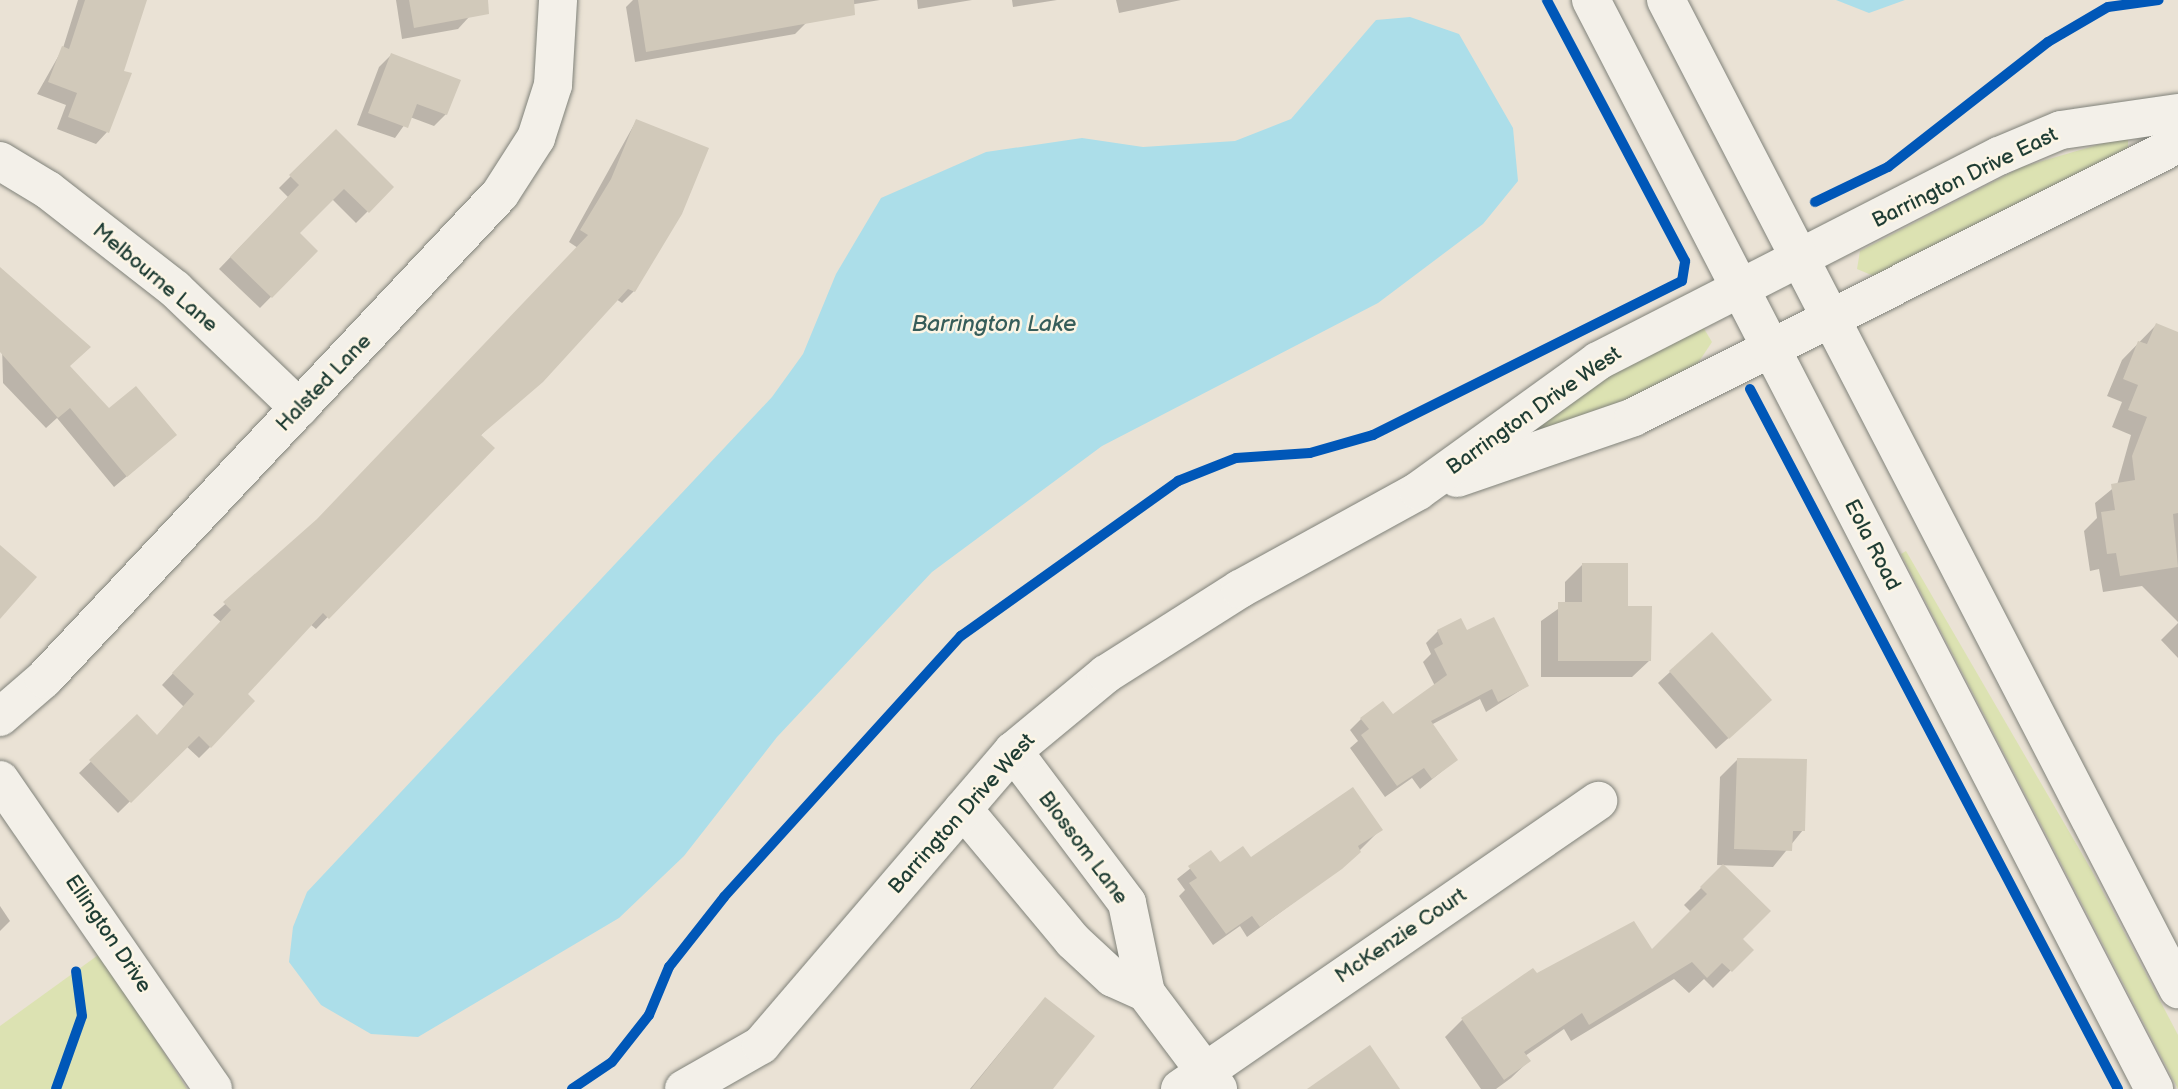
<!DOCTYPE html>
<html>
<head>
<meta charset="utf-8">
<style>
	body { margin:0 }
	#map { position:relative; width:2178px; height:1089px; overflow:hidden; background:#eae2d5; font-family:"Balsamiq Sans",sans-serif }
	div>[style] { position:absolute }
	.green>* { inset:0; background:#dce2b2 }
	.water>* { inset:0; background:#acdee9 }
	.shadow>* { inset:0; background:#0003 }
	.building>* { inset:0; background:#d1c9ba }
	.roads { filter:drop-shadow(0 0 2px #80827a) drop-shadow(0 0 2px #80827a) }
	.street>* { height:38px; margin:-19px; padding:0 19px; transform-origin:19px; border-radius:19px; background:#f3f0e9 }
	.secondary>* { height:38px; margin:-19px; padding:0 19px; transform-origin:19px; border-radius:19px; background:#f3f0e9 }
	.cycleway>* { height:10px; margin:-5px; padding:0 5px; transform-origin:5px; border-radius:5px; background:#0057b8 }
	span { translate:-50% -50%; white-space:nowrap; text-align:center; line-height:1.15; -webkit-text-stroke:5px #fcf5e5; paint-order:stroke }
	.street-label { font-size:21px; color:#1f3d34 }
	.water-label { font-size:23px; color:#365d5a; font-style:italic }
</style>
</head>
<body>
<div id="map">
	<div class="green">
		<i style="clip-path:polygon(2128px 136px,2128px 148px,1876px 277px,1857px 269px,1860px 251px,2022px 167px)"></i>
		<i style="clip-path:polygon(1703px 327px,1712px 342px,1696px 366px,1621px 403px,1523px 435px,1602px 368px)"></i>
		<i style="clip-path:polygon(1906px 551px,2092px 871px,2178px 1035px,2178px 1089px,1901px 554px)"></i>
		<i style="clip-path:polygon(101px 953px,187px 1089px,0 1089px,0 1026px)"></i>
	</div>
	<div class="water">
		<i style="clip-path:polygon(1836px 0,1905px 0,1869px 13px)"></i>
		<i style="clip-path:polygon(1410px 17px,1459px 34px,1513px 128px,1518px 181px,1483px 224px,1378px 303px,1102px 446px,932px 572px,777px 737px,684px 856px,619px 918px,418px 1037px,371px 1034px,321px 1005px,289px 962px,293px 927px,307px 892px,772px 397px,803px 354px,836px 274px,881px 198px,986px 152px,1082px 138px,1143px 147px,1235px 141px,1291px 119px,1376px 20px)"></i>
	</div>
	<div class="shadow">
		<i style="clip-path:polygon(78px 0,145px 0,122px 72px,130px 74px,107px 132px,96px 144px,57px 129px,66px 105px,37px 94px,63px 48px)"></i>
		<i style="clip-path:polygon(396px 0,466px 0,469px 17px,458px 29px,402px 39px)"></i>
		<i style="clip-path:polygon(633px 0,880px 0,805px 12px,807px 22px,795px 34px,635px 62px,626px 7px)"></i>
		<i style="clip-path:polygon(917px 0,972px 0,918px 9px)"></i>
		<i style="clip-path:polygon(1012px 0,1057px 0,1013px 7px)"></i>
		<i style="clip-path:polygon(1116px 0,1181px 0,1119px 13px)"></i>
		<i style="clip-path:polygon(391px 55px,446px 114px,434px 126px,410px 117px,395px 138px,357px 125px,379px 67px)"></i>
		<i style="clip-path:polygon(636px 121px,680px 213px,634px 291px,622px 303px,616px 299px,480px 436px,492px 448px,316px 629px,310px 624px,245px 694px,210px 747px,199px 758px,186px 746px,118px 813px,79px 773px,137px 717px,156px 737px,184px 707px,162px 685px,221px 622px,213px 615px,315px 524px,578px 248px,569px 242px)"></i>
		<i style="clip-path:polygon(336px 131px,392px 187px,356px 223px,332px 199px,298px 233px,316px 251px,260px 308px,219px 269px,288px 197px,279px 188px)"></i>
		<i style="clip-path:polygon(0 269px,89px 347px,68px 366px,109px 411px,163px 446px,114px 487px,57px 418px,46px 428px,3px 383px)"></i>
		<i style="clip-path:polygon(2156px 325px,2178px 333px,2178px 622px,2142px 586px,2103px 592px,2099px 569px,2090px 571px,2084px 531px,2097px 518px,2095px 503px,2117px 485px,2131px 435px,2112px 427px,2122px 402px,2107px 396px,2122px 360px)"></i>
		<i style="clip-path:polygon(1582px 565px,1626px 608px,1650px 660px,1632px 677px,1541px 677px,1541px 621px,1565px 604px,1565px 582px)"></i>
		<i style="clip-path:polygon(2178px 623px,2178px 658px,2161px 640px)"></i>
		<i style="clip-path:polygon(1438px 631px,1467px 633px,1527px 686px,1486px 712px,1480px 699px,1431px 725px,1456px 760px,1420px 789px,1412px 778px,1385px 797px,1350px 748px,1358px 741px,1350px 730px,1361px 719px,1392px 716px,1435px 686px,1423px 662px,1431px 654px,1426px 643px)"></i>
		<i style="clip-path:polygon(1670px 672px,1758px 712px,1716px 749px,1658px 683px)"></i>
		<i style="clip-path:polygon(1737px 760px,1803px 830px,1773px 867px,1717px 865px,1720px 777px)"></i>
		<i style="clip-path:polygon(1380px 830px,1347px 863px,1247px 937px,1240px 926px,1213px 945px,1179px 896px,1185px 890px,1177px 879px,1211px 852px,1220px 864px)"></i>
		<i style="clip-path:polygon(1723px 866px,1740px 939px,1751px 950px,1713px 988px,1704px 979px,1689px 993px,1674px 979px,1571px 1041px,1564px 1029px,1525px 1056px,1529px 1061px,1511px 1078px,1496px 1089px,1481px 1089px,1445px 1037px,1462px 1020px,1533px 970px,1536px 976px,1652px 952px,1691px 912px,1684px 905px)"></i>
		<i style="clip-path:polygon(0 906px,10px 921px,0 931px)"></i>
		<i style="clip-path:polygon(1045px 999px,1050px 1089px,970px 1089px,1034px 1011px)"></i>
	</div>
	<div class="building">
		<i style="clip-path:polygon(85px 0,147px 0,124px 71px,132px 73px,109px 133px,68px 117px,77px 93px,48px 82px,62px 46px,69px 49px)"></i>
		<i style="clip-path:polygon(409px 0,488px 0,489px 14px,414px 28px)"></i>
		<i style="clip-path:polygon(638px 0,854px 0,855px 15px,646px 52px)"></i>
		<i style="clip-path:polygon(391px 53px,461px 80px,447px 115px,417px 104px,408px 128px,368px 113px)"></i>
		<i style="clip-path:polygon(636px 119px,709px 148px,682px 214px,635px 292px,628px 289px,543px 382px,481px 435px,495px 448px,329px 619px,323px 613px,248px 694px,255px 701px,211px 748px,199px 736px,131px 803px,89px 760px,137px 714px,157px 735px,194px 694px,172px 673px,231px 610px,223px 602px,317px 519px,588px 235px,580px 230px,611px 179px)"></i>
		<i style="clip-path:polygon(336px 129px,394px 187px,369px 213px,344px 189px,300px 233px,318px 251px,272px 298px,230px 257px,299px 185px,289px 175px)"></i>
		<i style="clip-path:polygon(0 267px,91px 347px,70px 366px,109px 408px,136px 386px,177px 435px,127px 477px,70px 408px,58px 418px,0 352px)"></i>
		<i style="clip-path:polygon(2156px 323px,2178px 332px,2178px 513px,2173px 514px,2178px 567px,2120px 576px,2116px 553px,2107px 554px,2101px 512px,2115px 510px,2111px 484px,2135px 480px,2132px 456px,2147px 417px,2128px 410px,2138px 385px,2123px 379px,2138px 341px,2147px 344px)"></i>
		<i style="clip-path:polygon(0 545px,37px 577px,0 619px)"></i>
		<i style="clip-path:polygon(1582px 563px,1628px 563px,1628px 606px,1652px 606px,1651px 661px,1558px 661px,1558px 602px,1582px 602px)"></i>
		<i style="clip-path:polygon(1494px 617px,1529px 686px,1498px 702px,1492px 689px,1431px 721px,1458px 760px,1432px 779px,1424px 768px,1397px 786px,1361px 735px,1369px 729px,1360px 718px,1383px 701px,1393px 714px,1447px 675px,1434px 649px,1443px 644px,1437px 630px,1461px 618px,1467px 630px)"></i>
		<i style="clip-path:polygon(1712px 632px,1772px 700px,1729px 739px,1669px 671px)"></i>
		<i style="clip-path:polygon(1737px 758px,1807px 759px,1805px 831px,1793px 831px,1792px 851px,1734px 849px)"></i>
		<i style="clip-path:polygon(1353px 787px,1383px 830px,1358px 846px,1361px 852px,1342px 869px,1260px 927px,1252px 916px,1226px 934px,1189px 883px,1197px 878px,1188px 866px,1211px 850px,1220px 862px,1243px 846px,1251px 857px)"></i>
		<i style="clip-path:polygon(1723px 864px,1771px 911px,1743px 939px,1754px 950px,1732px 972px,1722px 963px,1707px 978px,1692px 962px,1589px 1025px,1582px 1013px,1524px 1052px,1531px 1061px,1504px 1080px,1461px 1018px,1533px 968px,1537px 973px,1634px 921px,1652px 949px,1707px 894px,1700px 887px)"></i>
		<i style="clip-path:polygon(1045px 997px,1095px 1036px,1053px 1089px,971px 1089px)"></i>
		<i style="clip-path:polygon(1370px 1045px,1400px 1089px,1307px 1089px)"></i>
	</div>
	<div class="roads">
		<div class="street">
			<i style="left:0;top:161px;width:56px;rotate:31.1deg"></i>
			<i style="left:48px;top:190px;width:161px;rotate:37.9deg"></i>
			<i style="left:175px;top:289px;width:172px;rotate:43.8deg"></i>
			<i style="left:1457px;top:478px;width:187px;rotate:-19deg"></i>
			<i style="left:1634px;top:417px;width:609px;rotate:-26.65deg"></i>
			<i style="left:0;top:717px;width:58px;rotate:-40.8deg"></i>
			<i style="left:44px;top:679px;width:666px;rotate:-46.77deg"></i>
			<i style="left:500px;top:194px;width:67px;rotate:-57.3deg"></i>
			<i style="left:536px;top:138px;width:56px;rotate:-72.2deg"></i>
			<i style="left:553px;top:85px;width:85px;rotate:-86.6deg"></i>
			<i style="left:1013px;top:751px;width:190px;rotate:53.1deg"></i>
			<i style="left:1127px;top:903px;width:92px;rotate:78.1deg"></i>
			<i style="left:1146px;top:993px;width:120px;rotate:53.1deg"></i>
			<i style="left:0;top:780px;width:375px;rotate:55.4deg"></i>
			<i style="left:963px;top:809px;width:172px;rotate:50.2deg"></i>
			<i style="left:1073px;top:941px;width:54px;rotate:42.8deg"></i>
			<i style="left:1113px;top:978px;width:36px;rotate:24deg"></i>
			<i style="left:684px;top:1089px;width:89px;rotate:-29.7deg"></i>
			<i style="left:761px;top:1045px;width:387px;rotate:-49.4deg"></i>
			<i style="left:1013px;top:751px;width:121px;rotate:-39.6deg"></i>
			<i style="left:1106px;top:674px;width:159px;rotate:-32.4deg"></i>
			<i style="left:1240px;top:589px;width:203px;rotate:-28.8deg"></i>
			<i style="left:1418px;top:491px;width:222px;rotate:-35.8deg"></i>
			<i style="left:1598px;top:361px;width:450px;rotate:-27.1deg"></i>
			<i style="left:1999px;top:156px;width:67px;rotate:-22.8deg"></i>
			<i style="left:2061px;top:130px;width:118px;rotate:-8.3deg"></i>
			<i style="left:1180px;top:1089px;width:508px;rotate:-34.57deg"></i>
		</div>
		<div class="secondary">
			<i style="left:1591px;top:0;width:1226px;rotate:62.66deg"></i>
			<i style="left:1666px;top:0;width:1114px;rotate:62.63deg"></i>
		</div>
	</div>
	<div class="cycleway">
		<i style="left:1815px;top:202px;width:81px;rotate:-25.6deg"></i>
		<i style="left:1888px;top:167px;width:203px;rotate:-38deg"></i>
		<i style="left:2048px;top:42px;width:69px;rotate:-30.3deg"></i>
		<i style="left:2108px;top:7px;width:51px;rotate:-7.8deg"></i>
		<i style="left:1750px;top:389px;width:791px;rotate:62.27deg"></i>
		<i style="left:56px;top:1089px;width:77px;rotate:-70.4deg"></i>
		<i style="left:82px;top:1016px;width:45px;rotate:-97.6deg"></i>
		<i style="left:572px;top:1089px;width:48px;rotate:-34deg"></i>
		<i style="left:612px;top:1062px;width:60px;rotate:-51.8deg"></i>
		<i style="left:649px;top:1015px;width:52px;rotate:-67.4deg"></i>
		<i style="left:669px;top:967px;width:89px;rotate:-51.8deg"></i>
		<i style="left:724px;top:897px;width:353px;rotate:-47.8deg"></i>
		<i style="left:961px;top:636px;width:267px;rotate:-35.5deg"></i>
		<i style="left:1178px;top:481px;width:62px;rotate:-21.6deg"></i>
		<i style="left:1236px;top:458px;width:74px;rotate:-3.9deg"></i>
		<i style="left:1310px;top:453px;width:66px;rotate:-15.9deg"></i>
		<i style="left:1373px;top:435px;width:345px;rotate:-26.5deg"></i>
		<i style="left:1682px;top:281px;width:20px;rotate:-81deg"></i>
		<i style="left:1685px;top:261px;width:295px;rotate:-117.9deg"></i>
	</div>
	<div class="street-label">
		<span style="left:1965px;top:178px;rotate:-26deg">Barrington Drive East</span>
		<span style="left:155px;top:278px;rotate:40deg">Melbourne Lane</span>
		<span style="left:324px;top:383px;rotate:-46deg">Halsted Lane</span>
		<span style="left:1534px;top:411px;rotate:-35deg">Barrington Drive West</span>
		<span style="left:1872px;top:545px;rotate:63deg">Eola Road</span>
		<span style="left:962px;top:814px;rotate:-48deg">Barrington Drive West</span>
		<span style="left:1083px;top:848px;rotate:53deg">Blossom Lane</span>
		<span style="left:108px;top:934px;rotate:56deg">Ellington Drive</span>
		<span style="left:1401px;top:936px;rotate:-34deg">McKenzie Court</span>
	</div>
	<div class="water-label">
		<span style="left:994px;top:324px">Barrington Lake</span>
	</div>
</div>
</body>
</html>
